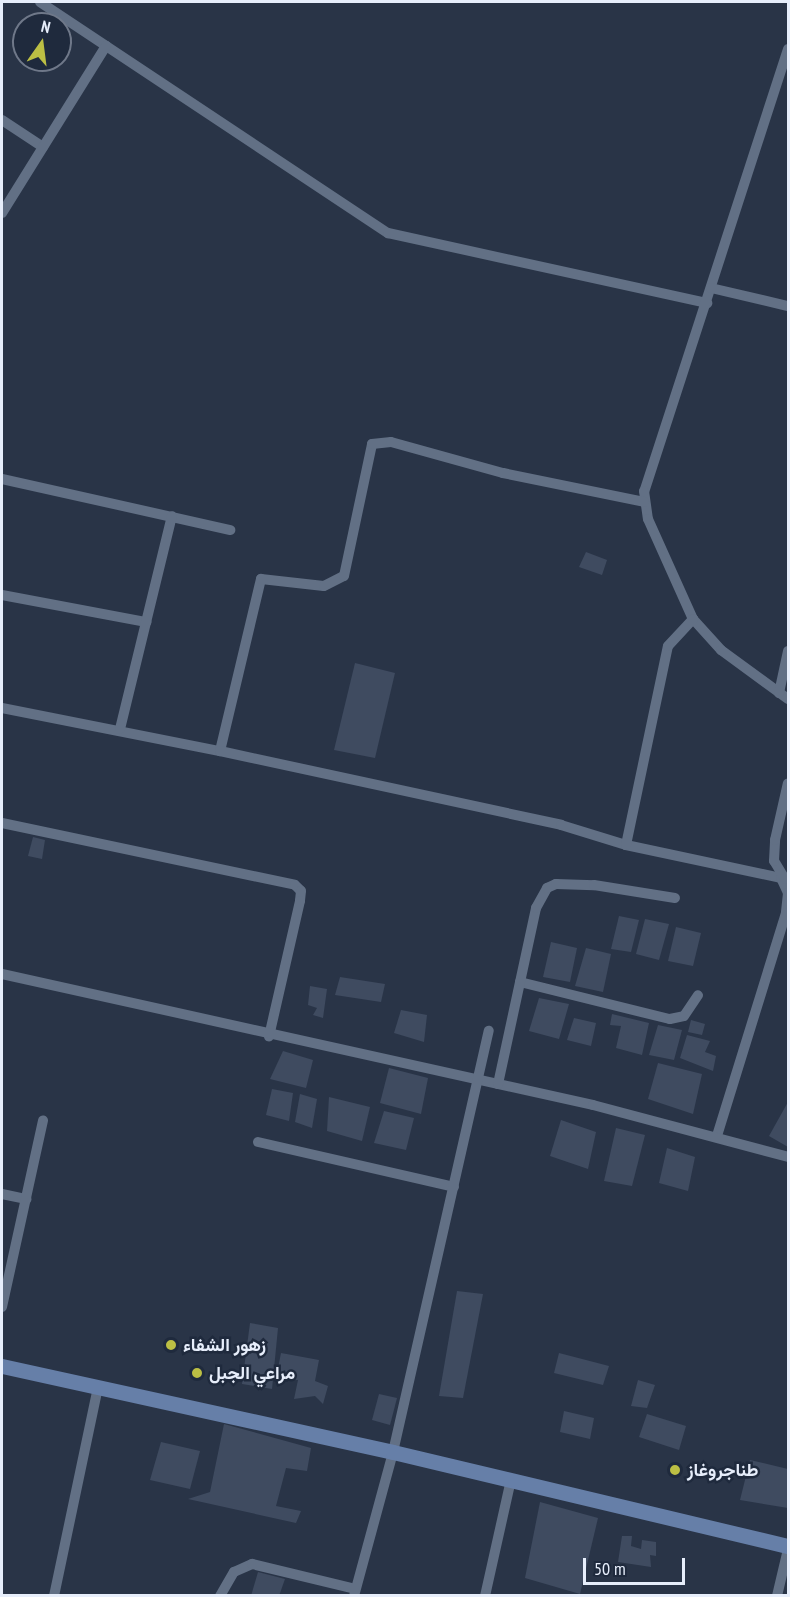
<!DOCTYPE html>
<html>
<head>
<meta charset="utf-8">
<style>
	body { margin:0 }
	#map { position:relative; width:790px; height:1597px; overflow:hidden; background:#293447; font-family:"PT Sans Narrow",Vazirmatn,sans-serif }
	div>[style] { position:absolute }
	.building>* { inset:0; background:#3f4b60 }
	.street>* { height:10px; margin:-5px; padding:0 5px; transform-origin:5px; border-radius:5px; background:#627085 }
	.secondary>* { height:15px; margin:-7.5px; padding:0 7.5px; transform-origin:7.5px; border-radius:7.5px; background:#667fa8 }
	.dots>* { width:16px; height:16px; translate:-50% -50%; box-sizing:border-box; border:3px solid #1f2a3d; border-radius:50% }
	span { translate:-50% -50%; white-space:nowrap; text-align:center; line-height:1.15; -webkit-text-stroke:5px #1f2a3d; paint-order:stroke }
	.poi-label { font-size:18px; color:#e7eefb; font-weight:700 }
	.left { translate:0 -50%; text-align:left }
	.frame { position:absolute; inset:0; border:3px solid #e7eefb; pointer-events:none }
	.north { position:absolute; left:12px; top:12px; width:60px; height:60px; box-sizing:border-box; background:#1f2a3d; border:2px solid #6f7889; border-radius:50%; rotate:14deg; font-size:16px; font-weight:700; line-height:24px; text-align:center; color:#e7eefb }
	.north::after { content:''; display:block; margin:auto; width:21px; height:27px; background:#bcbf44; clip-path:polygon(50% 0,100% 100%,50% 72%,0 100%) }
	.scale { position:absolute; left:583px; top:1558px; width:102px; height:27px; box-sizing:border-box; border:3px solid #e7eefb; border-top:0; padding-left:8px; font-size:18px; line-height:21px; white-space:nowrap; color:#e7eefb; -webkit-text-stroke:4px #1f2a3d; paint-order:stroke }
</style>
</head>
<body>
<div id="map">
	<div class="building">
		<i style="clip-path:polygon(586px 552px,607px 560px,602px 575px,579px 567px)"></i>
		<i style="clip-path:polygon(355px 663px,395px 673px,375px 758px,334px 750px)"></i>
		<i style="clip-path:polygon(33px 837px,45px 840px,42px 859px,28px 856px)"></i>
		<i style="clip-path:polygon(619px 916px,639px 920px,631px 952px,611px 949px)"></i>
		<i style="clip-path:polygon(645px 919px,669px 924px,659px 960px,636px 954px)"></i>
		<i style="clip-path:polygon(676px 927px,701px 933px,693px 966px,668px 961px)"></i>
		<i style="clip-path:polygon(551px 942px,577px 948px,570px 982px,543px 977px)"></i>
		<i style="clip-path:polygon(586px 948px,611px 954px,603px 992px,575px 986px)"></i>
		<i style="clip-path:polygon(340px 977px,385px 984px,381px 1002px,335px 995px)"></i>
		<i style="clip-path:polygon(310px 986px,327px 989px,323px 1018px,313px 1015px,317px 1008px,308px 1005px)"></i>
		<i style="clip-path:polygon(539px 998px,569px 1004px,559px 1039px,529px 1031px)"></i>
		<i style="clip-path:polygon(401px 1010px,427px 1015px,424px 1042px,394px 1033px)"></i>
		<i style="clip-path:polygon(612px 1014px,649px 1023px,642px 1055px,616px 1048px,621px 1026px,610px 1025px)"></i>
		<i style="clip-path:polygon(574px 1018px,596px 1023px,591px 1046px,567px 1040px)"></i>
		<i style="clip-path:polygon(691px 1020px,705px 1024px,702px 1035px,688px 1032px)"></i>
		<i style="clip-path:polygon(658px 1025px,682px 1030px,674px 1060px,649px 1055px)"></i>
		<i style="clip-path:polygon(687px 1035px,710px 1041px,705px 1052px,716px 1056px,713px 1071px,680px 1058px)"></i>
		<i style="clip-path:polygon(283px 1051px,313px 1060px,306px 1088px,270px 1079px)"></i>
		<i style="clip-path:polygon(658px 1063px,702px 1074px,693px 1114px,648px 1099px)"></i>
		<i style="clip-path:polygon(389px 1068px,428px 1078px,421px 1114px,380px 1103px)"></i>
		<i style="clip-path:polygon(272px 1089px,293px 1093px,289px 1121px,266px 1115px)"></i>
		<i style="clip-path:polygon(300px 1094px,317px 1099px,312px 1128px,295px 1122px)"></i>
		<i style="clip-path:polygon(329px 1097px,370px 1107px,362px 1141px,327px 1131px)"></i>
		<i style="clip-path:polygon(788px 1102px,788px 1147px,769px 1136px)"></i>
		<i style="clip-path:polygon(384px 1111px,414px 1118px,406px 1150px,374px 1143px)"></i>
		<i style="clip-path:polygon(561px 1120px,596px 1132px,588px 1169px,550px 1156px)"></i>
		<i style="clip-path:polygon(616px 1128px,645px 1135px,632px 1186px,604px 1181px)"></i>
		<i style="clip-path:polygon(667px 1148px,695px 1157px,688px 1191px,659px 1183px)"></i>
		<i style="clip-path:polygon(457px 1291px,483px 1294px,463px 1398px,439px 1396px)"></i>
		<i style="clip-path:polygon(250px 1323px,278px 1328px,272px 1389px,242px 1384px)"></i>
		<i style="clip-path:polygon(281px 1353px,319px 1360px,315px 1381px,328px 1386px,323px 1404px,315px 1396px,294px 1399px,298px 1380px,276px 1378px)"></i>
		<i style="clip-path:polygon(559px 1353px,609px 1366px,603px 1385px,554px 1373px)"></i>
		<i style="clip-path:polygon(638px 1380px,655px 1385px,647px 1408px,631px 1406px)"></i>
		<i style="clip-path:polygon(379px 1394px,397px 1398px,390px 1425px,372px 1420px)"></i>
		<i style="clip-path:polygon(564px 1411px,594px 1418px,590px 1439px,560px 1432px)"></i>
		<i style="clip-path:polygon(647px 1414px,686px 1426px,679px 1450px,639px 1437px)"></i>
		<i style="clip-path:polygon(224px 1424px,311px 1448px,307px 1471px,286px 1468px,276px 1506px,301px 1511px,296px 1523px,188px 1499px,210px 1492px)"></i>
		<i style="clip-path:polygon(161px 1442px,200px 1451px,190px 1489px,150px 1480px)"></i>
		<i style="clip-path:polygon(750px 1460px,788px 1469px,788px 1508px,740px 1500px)"></i>
		<i style="clip-path:polygon(540px 1502px,598px 1518px,580px 1594px,525px 1578px)"></i>
		<i style="clip-path:polygon(622px 1536px,632px 1536px,631px 1546px,641px 1549px,642px 1540px,656px 1542px,656px 1556px,650px 1555px,651px 1567px,618px 1562px)"></i>
		<i style="clip-path:polygon(258px 1572px,285px 1579px,279px 1596px,251px 1596px)"></i>
	</div>
	<div class="street">
		<i style="left:40px;top:2px;width:418px;rotate:33.6deg"></i>
		<i style="left:388px;top:233px;width:327px;rotate:12.4deg"></i>
		<i style="left:788px;top:49px;width:465px;rotate:108deg"></i>
		<i style="left:644px;top:491px;width:28px;rotate:82deg"></i>
		<i style="left:648px;top:519px;width:110px;rotate:65.8deg"></i>
		<i style="left:693px;top:619px;width:42px;rotate:47.9deg"></i>
		<i style="left:721px;top:650px;width:83px;rotate:36.2deg"></i>
		<i style="left:2px;top:120px;width:49px;rotate:33.4deg"></i>
		<i style="left:2px;top:213px;width:197px;rotate:-58.1deg"></i>
		<i style="left:711px;top:288px;width:79px;rotate:13.2deg"></i>
		<i style="left:2px;top:479px;width:234px;rotate:12.6deg"></i>
		<i style="left:2px;top:595px;width:147px;rotate:10.6deg"></i>
		<i style="left:779px;top:693px;width:43px;rotate:-77.9deg"></i>
		<i style="left:2px;top:708px;width:222px;rotate:11.2deg"></i>
		<i style="left:220px;top:751px;width:177px;rotate:-76.6deg"></i>
		<i style="left:261px;top:579px;width:63px;rotate:6.3deg"></i>
		<i style="left:324px;top:586px;width:22px;rotate:-27deg"></i>
		<i style="left:344px;top:576px;width:135px;rotate:-78deg"></i>
		<i style="left:372px;top:444px;width:19px;rotate:-6deg"></i>
		<i style="left:391px;top:442px;width:116px;rotate:15.5deg"></i>
		<i style="left:503px;top:473px;width:144px;rotate:11.6deg"></i>
		<i style="left:120px;top:729px;width:219px;rotate:-76.3deg"></i>
		<i style="left:220px;top:751px;width:349px;rotate:12.2deg"></i>
		<i style="left:561px;top:825px;width:68px;rotate:17.1deg"></i>
		<i style="left:626px;top:845px;width:158px;rotate:12deg"></i>
		<i style="left:781px;top:878px;width:17px;rotate:65deg"></i>
		<i style="left:788px;top:893px;width:20px;rotate:96deg"></i>
		<i style="left:786px;top:913px;width:233px;rotate:107.2deg"></i>
		<i style="left:2px;top:823px;width:299px;rotate:11.9deg"></i>
		<i style="left:295px;top:885px;width:8px;rotate:45deg"></i>
		<i style="left:301px;top:891px;width:10px;rotate:96deg"></i>
		<i style="left:300px;top:901px;width:139px;rotate:102.9deg"></i>
		<i style="left:626px;top:845px;width:203px;rotate:-78.1deg"></i>
		<i style="left:668px;top:646px;width:37px;rotate:-47deg"></i>
		<i style="left:785px;top:879px;width:21px;rotate:-121deg"></i>
		<i style="left:774px;top:861px;width:21px;rotate:-87deg"></i>
		<i style="left:775px;top:840px;width:58px;rotate:-77.2deg"></i>
		<i style="left:2px;top:974px;width:605px;rotate:12.5deg"></i>
		<i style="left:593px;top:1105px;width:202px;rotate:14.9deg"></i>
		<i style="left:520px;top:982px;width:154px;rotate:13.9deg"></i>
		<i style="left:670px;top:1019px;width:14px;rotate:-12deg"></i>
		<i style="left:684px;top:1016px;width:25px;rotate:-56deg"></i>
		<i style="left:498px;top:1084px;width:180px;rotate:-77.8deg"></i>
		<i style="left:536px;top:908px;width:23px;rotate:-61deg"></i>
		<i style="left:547px;top:888px;width:10px;rotate:-24deg"></i>
		<i style="left:556px;top:884px;width:38px;rotate:2deg"></i>
		<i style="left:594px;top:885px;width:82px;rotate:9.1deg"></i>
		<i style="left:258px;top:1142px;width:201px;rotate:12.9deg"></i>
		<i style="left:2px;top:1194px;width:25px;rotate:12deg"></i>
		<i style="left:2px;top:1307px;width:191px;rotate:-77.6deg"></i>
		<i style="left:54px;top:1596px;width:213px;rotate:-78.1deg"></i>
		<i style="left:220px;top:1596px;width:28px;rotate:-60deg"></i>
		<i style="left:234px;top:1572px;width:20px;rotate:-24deg"></i>
		<i style="left:252px;top:1564px;width:106px;rotate:13.6deg"></i>
		<i style="left:354px;top:1596px;width:149px;rotate:-74.8deg"></i>
		<i style="left:393px;top:1452px;width:432px;rotate:-77.2deg"></i>
		<i style="left:485px;top:1596px;width:119px;rotate:-77.4deg"></i>
		<i style="left:777px;top:1596px;width:48px;rotate:-76.8deg"></i>
	</div>
	<div class="secondary">
		<i style="left:2px;top:1366px;width:400px;rotate:12.4deg"></i>
		<i style="left:393px;top:1452px;width:406px;rotate:13.4deg"></i>
	</div>
	<div class="dots">
		<i style="left:171px;top:1345px;background:#bcbf44"></i>
		<i style="left:197px;top:1373px;background:#bcbf44"></i>
		<i style="left:675px;top:1470px;background:#bcbf44"></i>
	</div>
	<div class="poi-label">
		<span class="left" style="left:183px;top:1345px">زهور الشفاء</span>
		<span class="left" style="left:209px;top:1373px">مراعي الجبل</span>
		<span class="left" style="left:687px;top:1470px">طناجروغاز</span>
	</div>
	<div class="frame"></div>
	<div class="north">N</div>
	<div class="scale">50 m</div>
</div>
</body>
</html>
